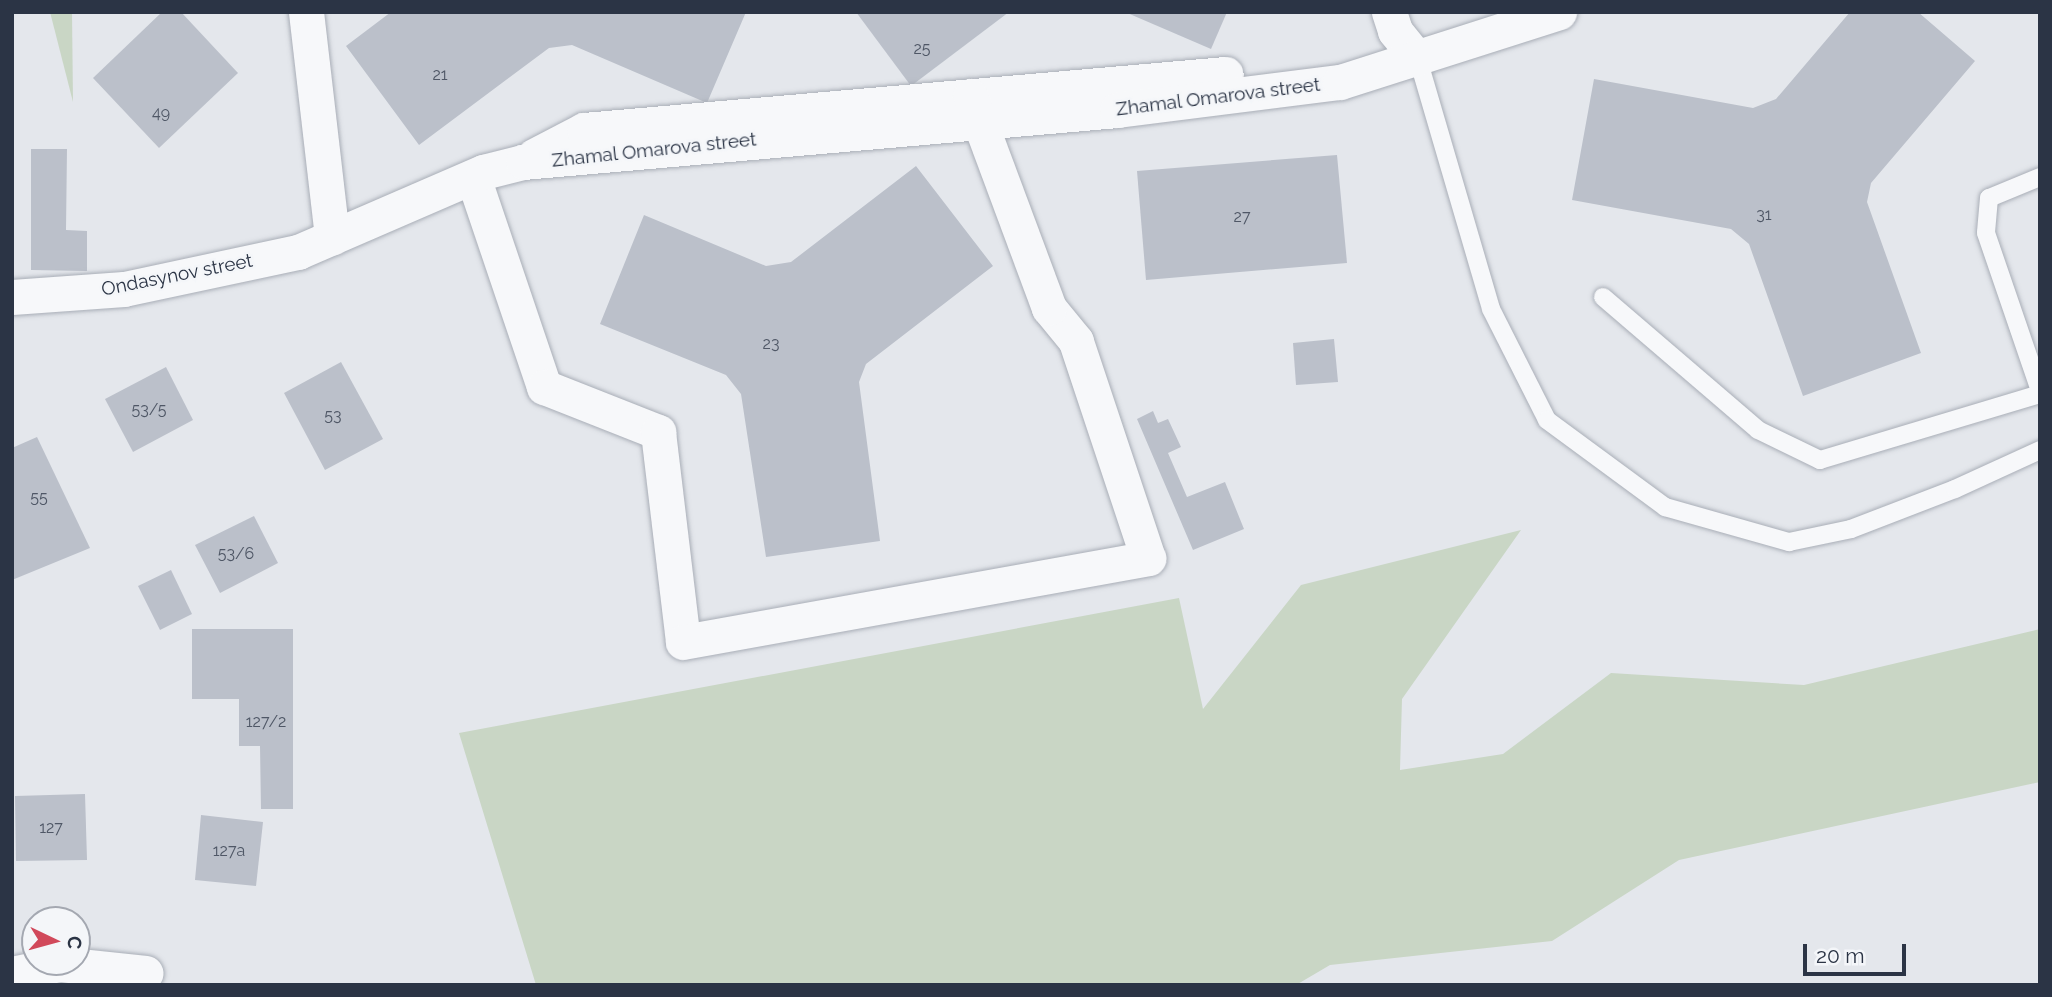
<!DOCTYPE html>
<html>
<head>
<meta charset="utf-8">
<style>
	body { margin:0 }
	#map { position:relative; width:2052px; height:997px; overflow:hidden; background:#e4e7ec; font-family:Raleway,sans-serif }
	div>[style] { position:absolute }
	.green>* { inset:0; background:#c9d6c5 }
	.building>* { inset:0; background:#bbc0ca }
	.roads { filter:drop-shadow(0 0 2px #a9aeb7) drop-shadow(0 0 2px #a9aeb7) }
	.service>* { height:18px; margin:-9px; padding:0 9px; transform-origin:9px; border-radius:9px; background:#f7f8fa }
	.minor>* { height:35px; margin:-17.5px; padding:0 17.5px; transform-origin:17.5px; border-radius:17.5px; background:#f7f8fa }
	span { translate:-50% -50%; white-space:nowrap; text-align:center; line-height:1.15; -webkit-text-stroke:5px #f4f6f9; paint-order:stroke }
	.number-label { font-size:16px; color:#4f5766 }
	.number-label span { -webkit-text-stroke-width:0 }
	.street-label { font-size:19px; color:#2b3445 }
	.frame { position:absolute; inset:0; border:14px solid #2b3445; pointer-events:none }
	.north { position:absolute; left:21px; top:906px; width:70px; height:70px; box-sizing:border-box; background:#f4f6f9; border:2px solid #a4a8b1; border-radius:50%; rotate:95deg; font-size:19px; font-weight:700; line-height:28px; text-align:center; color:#2b3445 }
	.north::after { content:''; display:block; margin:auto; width:24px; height:32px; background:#d1495b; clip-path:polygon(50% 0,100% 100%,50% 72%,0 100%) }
	.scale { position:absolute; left:1803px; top:944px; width:103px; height:32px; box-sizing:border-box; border:4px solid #2b3445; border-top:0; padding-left:9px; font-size:21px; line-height:24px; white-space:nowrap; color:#2b3445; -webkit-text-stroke:5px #f4f6f9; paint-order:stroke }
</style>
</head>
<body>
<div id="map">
	<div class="green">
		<i style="clip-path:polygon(50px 12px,72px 12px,73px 102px)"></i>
		<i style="clip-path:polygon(1521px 530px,1402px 699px,1400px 770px,1503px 754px,1611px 673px,1804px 685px,2040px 629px,2040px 782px,1679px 860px,1552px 941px,1330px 965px,1296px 985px,536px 985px,459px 733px,1179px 598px,1203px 709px,1301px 585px)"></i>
	</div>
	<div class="building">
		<i style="clip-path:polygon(162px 12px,181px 12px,238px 73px,159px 148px,93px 78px)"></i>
		<i style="clip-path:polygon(391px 12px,746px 12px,707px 103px,572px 45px,549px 48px,419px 145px,346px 46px)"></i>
		<i style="clip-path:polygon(856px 12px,1009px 12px,911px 86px)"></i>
		<i style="clip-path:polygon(1125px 12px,1227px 12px,1211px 49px)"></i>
		<i style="clip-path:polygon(1850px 12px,1918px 12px,1975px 61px,1871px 183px,1867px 202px,1921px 353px,1803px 396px,1749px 244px,1731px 229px,1572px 200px,1594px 79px,1753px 108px,1776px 99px)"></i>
		<i style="clip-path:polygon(31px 149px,67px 149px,66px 230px,87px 231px,87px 271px,31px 270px)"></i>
		<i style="clip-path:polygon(1337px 155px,1347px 263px,1146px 280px,1137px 171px)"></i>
		<i style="clip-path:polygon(916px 166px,993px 266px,866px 364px,859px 382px,880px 541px,766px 557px,741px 394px,726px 375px,600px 324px,644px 215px,766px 266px,791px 262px)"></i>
		<i style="clip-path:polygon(1334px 339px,1338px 382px,1296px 385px,1293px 343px)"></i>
		<i style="clip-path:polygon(341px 362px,383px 439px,325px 470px,284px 393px)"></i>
		<i style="clip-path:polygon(166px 367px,193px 420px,133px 452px,105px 399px)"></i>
		<i style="clip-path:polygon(1153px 411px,1158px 423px,1168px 419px,1181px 447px,1168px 453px,1187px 497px,1225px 482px,1244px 529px,1193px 550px,1137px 419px)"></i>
		<i style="clip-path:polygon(37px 437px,90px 548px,12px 580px,12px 448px)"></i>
		<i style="clip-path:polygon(254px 516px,278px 563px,220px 593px,195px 545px)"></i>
		<i style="clip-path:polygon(171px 570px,192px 614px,160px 630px,138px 586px)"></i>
		<i style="clip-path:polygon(192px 629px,293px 629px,293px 809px,261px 809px,260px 746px,239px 746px,239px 699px,192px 699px)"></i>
		<i style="clip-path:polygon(85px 794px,87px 860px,16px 861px,15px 796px)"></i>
		<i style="clip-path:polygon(201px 815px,263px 822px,256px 886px,195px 880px)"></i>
	</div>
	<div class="roads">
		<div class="service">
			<i style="left:1418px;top:59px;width:260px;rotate:73.7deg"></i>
			<i style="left:1491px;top:309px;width:124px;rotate:63.2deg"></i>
			<i style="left:1547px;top:420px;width:147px;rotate:36.4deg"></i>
			<i style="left:1665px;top:507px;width:129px;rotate:15.8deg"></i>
			<i style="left:1789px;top:542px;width:63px;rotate:-11.8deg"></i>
			<i style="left:1851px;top:529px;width:111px;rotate:-21deg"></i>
			<i style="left:1955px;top:489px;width:94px;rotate:-24.6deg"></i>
			<i style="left:2040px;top:177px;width:55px;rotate:157.6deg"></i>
			<i style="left:1989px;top:198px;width:35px;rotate:95deg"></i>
			<i style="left:1986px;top:233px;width:167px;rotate:71.1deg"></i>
			<i style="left:1603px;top:297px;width:204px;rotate:40.6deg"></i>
			<i style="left:1758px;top:430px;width:69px;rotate:25.8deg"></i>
			<i style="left:1820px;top:460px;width:230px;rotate:-16.7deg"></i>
		</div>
		<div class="minor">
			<i style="left:306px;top:12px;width:227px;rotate:83.4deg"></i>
			<i style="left:1389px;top:12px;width:20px;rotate:72deg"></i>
			<i style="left:1395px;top:31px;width:36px;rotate:51deg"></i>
			<i style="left:534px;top:156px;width:56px;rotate:-27.5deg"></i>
			<i style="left:584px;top:130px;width:644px;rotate:-4.99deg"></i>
			<i style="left:473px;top:177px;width:222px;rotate:71.3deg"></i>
			<i style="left:544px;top:387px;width:123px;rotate:21.5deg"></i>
			<i style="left:658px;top:432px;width:211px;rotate:83.2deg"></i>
			<i style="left:683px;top:642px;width:473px;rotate:-10.2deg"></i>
			<i style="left:1148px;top:558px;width:229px;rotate:-108.4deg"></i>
			<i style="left:1076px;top:341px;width:43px;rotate:-129.3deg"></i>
			<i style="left:1049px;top:308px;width:226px;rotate:-110.4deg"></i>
			<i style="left:12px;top:297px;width:112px;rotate:-4.1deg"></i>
			<i style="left:124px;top:289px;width:178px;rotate:-12deg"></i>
			<i style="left:298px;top:252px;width:202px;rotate:-23.4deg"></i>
			<i style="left:483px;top:172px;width:41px;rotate:-14deg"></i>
			<i style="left:523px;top:162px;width:596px;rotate:-5deg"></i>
			<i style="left:1117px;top:110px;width:225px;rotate:-7.2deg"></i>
			<i style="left:1340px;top:82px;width:230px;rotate:-17.7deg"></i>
			<i style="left:12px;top:974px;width:49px;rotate:-11.8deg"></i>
			<i style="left:60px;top:964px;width:86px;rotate:6deg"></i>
		</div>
	</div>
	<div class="number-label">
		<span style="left:922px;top:49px">25</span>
		<span style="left:440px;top:75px">21</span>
		<span style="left:161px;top:113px">49</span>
		<span style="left:1764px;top:215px">31</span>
		<span style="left:1242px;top:217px">27</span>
		<span style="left:771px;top:344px">23</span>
		<span style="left:149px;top:410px">53/5</span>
		<span style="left:333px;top:416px">53</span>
		<span style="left:39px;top:498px">55</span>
		<span style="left:236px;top:554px">53/6</span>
		<span style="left:266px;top:722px">127/2</span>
		<span style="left:51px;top:828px">127</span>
		<span style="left:229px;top:851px">127а</span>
	</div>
	<div class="street-label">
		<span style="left:1218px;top:97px;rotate:-7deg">Zhamal Omarova street</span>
		<span style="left:654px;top:150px;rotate:-6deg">Zhamal Omarova street</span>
		<span style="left:177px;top:275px;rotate:-11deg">Ondasynov street</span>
	</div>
	<div class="frame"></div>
	<div class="north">С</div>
	<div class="scale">20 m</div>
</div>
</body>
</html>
